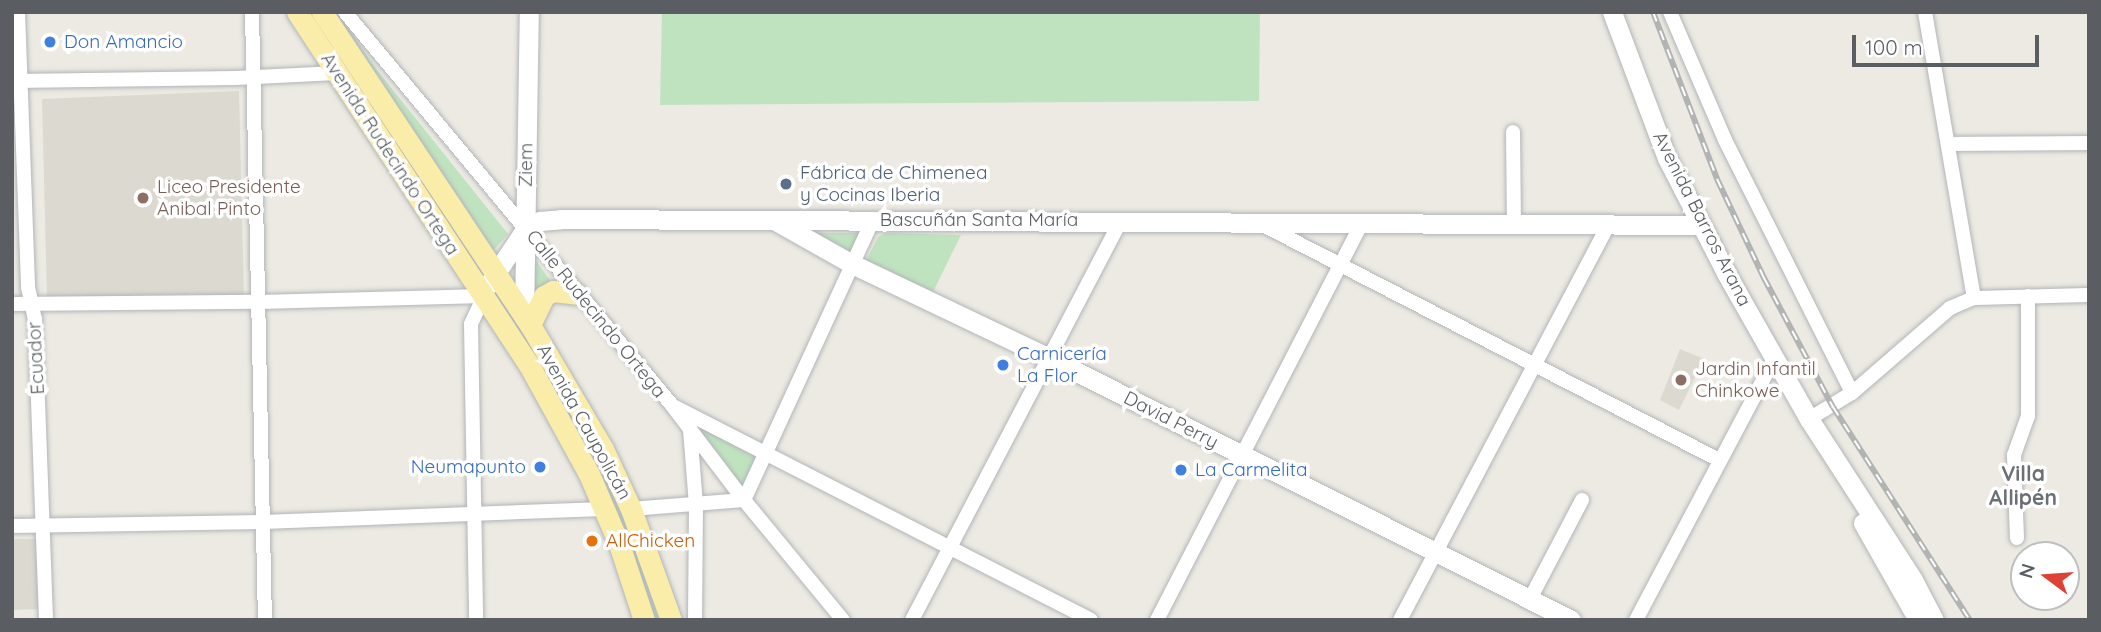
<!DOCTYPE html>
<html>
<head>
<meta charset="utf-8">
<style>
	body { margin:0 }
	#map { position:relative; width:2101px; height:632px; overflow:hidden; background:#eceae2; font-family:Quicksand,sans-serif }
	div>[style] { position:absolute }
	.education>* { inset:0; background:#dcd9d0 }
	.green>* { inset:0; background:#c0e3bf }
	.roads { filter:drop-shadow(0 0 2px #b2b5b9) drop-shadow(0 0 2px #b2b5b9) }
	.street>* { height:14px; margin:-7px; padding:0 7px; transform-origin:7px; border-radius:7px; background:#fff }
	.secondary>* { height:19px; margin:-9.5px; padding:0 9.5px; transform-origin:9.5px; border-radius:9.5px; background:#fff }
	.primary>* { height:21px; margin:-10.5px; padding:0 10.5px; transform-origin:10.5px; border-radius:10.5px; background:#faeca9 }
	.rail>* { height:6px; margin-top:-3px; transform-origin:0; background:repeating-linear-gradient(90deg,#fff 0 10px,#b2b3b3 0 20px); box-sizing:border-box; border-block:2px solid #b2b3b3 }
	.dots>* { width:19px; height:19px; translate:-50% -50%; box-sizing:border-box; border:4px solid #fff; border-radius:50% }
	span { translate:-50% -50%; white-space:nowrap; text-align:center; line-height:1.15; -webkit-text-stroke:7px #fff; paint-order:stroke }
	.shop-label { font-size:19px; color:#366cbe }
	.left { translate:0 -50%; text-align:left }
	.right { translate:-100% -50%; text-align:right }
	.street-label { font-size:19px; color:#5a5e62 }
	.service-label { font-size:19px; color:#4e5e75 }
	.education-label { font-size:19px; color:#785e54 }
	.food-label { font-size:19px; color:#c56008 }
	.neighbourhood-label { font-size:21px; color:#6b7074; font-weight:700 }
	.frame { position:absolute; inset:0; border:14px solid #5a5e62; pointer-events:none }
	.north { position:absolute; left:2010px; top:541px; width:70px; height:70px; box-sizing:border-box; background:#fff; border:2px solid #bdbfc0; border-radius:50%; rotate:286deg; font-size:19px; font-weight:700; line-height:28px; text-align:center; color:#5a5e62 }
	.north::after { content:''; display:block; margin:auto; width:24px; height:32px; background:#de4236; clip-path:polygon(50% 0,100% 100%,50% 72%,0 100%) }
	.scale { position:absolute; left:1852px; top:35px; width:187px; height:32px; box-sizing:border-box; border:4px solid #5a5e62; border-top:0; padding-left:9px; font-size:21px; line-height:24px; white-space:nowrap; color:#5a5e62; -webkit-text-stroke:5px #fff; paint-order:stroke }
</style>
</head>
<body>
<div id="map">
	<div class="education">
		<i style="clip-path:polygon(239px 91px,244px 298px,47px 298px,42px 99px)"></i>
		<i style="clip-path:polygon(1680px 349px,1704px 359px,1679px 410px,1660px 400px)"></i>
		<i style="clip-path:polygon(12px 539px,39px 539px,39px 609px,12px 610px)"></i>
	</div>
	<div class="green">
		<i style="clip-path:polygon(305px 12px,312px 12px,520px 323px,598px 452px,665px 620px,653px 620px,614px 507px,552px 385px)"></i>
		<i style="clip-path:polygon(326px 12px,336px 12px,377px 70px,508px 234px,491px 253px,466px 216px,461px 201px)"></i>
		<i style="clip-path:polygon(662px 12px,1260px 12px,1259px 101px,660px 105px)"></i>
		<i style="clip-path:polygon(806px 233px,859px 233px,849px 255px)"></i>
		<i style="clip-path:polygon(885px 233px,961px 235px,932px 294px,865px 263px,878px 237px)"></i>
		<i style="clip-path:polygon(534px 258px,554px 286px,541px 288px,530px 295px)"></i>
		<i style="clip-path:polygon(694px 423px,758px 453px,742px 486px,694px 426px)"></i>
	</div>
	<div class="roads">
		<div class="street">
			<i style="left:18px;top:12px;width:275px;rotate:87.9deg"></i>
			<i style="left:28px;top:287px;width:33px;rotate:78deg"></i>
			<i style="left:35px;top:319px;width:301px;rotate:87.9deg"></i>
			<i style="left:252px;top:12px;width:608px;rotate:88.78deg"></i>
			<i style="left:345px;top:12px;width:510px;rotate:50.25deg"></i>
			<i style="left:671px;top:404px;width:121px;rotate:52.8deg"></i>
			<i style="left:744px;top:500px;width:156px;rotate:50.5deg"></i>
			<i style="left:1670px;top:12px;width:139px;rotate:66.7deg"></i>
			<i style="left:1725px;top:140px;width:283px;rotate:63.3deg"></i>
			<i style="left:1925px;top:12px;width:290px;rotate:80.3deg"></i>
			<i style="left:14px;top:81px;width:222px;rotate:-0.8deg"></i>
			<i style="left:236px;top:78px;width:101px;rotate:-2.8deg"></i>
			<i style="left:1513px;top:132px;width:92px;rotate:89.4deg"></i>
			<i style="left:1949px;top:144px;width:140px;rotate:-0.4deg"></i>
			<i style="left:1263px;top:225px;width:513px;rotate:27.26deg"></i>
			<i style="left:12px;top:304px;width:247px;rotate:-0.5deg"></i>
			<i style="left:259px;top:302px;width:225px;rotate:-1.5deg"></i>
			<i style="left:484px;top:296px;width:31px;rotate:115deg"></i>
			<i style="left:471px;top:324px;width:296px;rotate:89deg"></i>
			<i style="left:675px;top:407px;width:467px;rotate:27.1deg"></i>
			<i style="left:1809px;top:419px;width:50px;rotate:-31.2deg"></i>
			<i style="left:1852px;top:393px;width:130px;rotate:-40.9deg"></i>
			<i style="left:1950px;top:308px;width:26px;rotate:-23deg"></i>
			<i style="left:1974px;top:298px;width:115px;rotate:-1.5deg"></i>
			<i style="left:690px;top:429px;width:76px;rotate:85.5deg"></i>
			<i style="left:696px;top:505px;width:115px;rotate:90.5deg"></i>
			<i style="left:631px;top:509px;width:113px;rotate:-4.6deg"></i>
			<i style="left:744px;top:500px;width:309px;rotate:-65.3deg"></i>
			<i style="left:12px;top:526px;width:251px;rotate:-0.9deg"></i>
			<i style="left:263px;top:522px;width:341px;rotate:-2.2deg"></i>
			<i style="left:2017px;top:538px;width:83px;rotate:-92.1deg"></i>
			<i style="left:2014px;top:455px;width:41px;rotate:-70.3deg"></i>
			<i style="left:2028px;top:416px;width:120px;rotate:-90deg"></i>
			<i style="left:1530px;top:599px;width:112px;rotate:-62.3deg"></i>
			<i style="left:912px;top:620px;width:451px;rotate:-62.4deg"></i>
			<i style="left:1157px;top:620px;width:448px;rotate:-62.7deg"></i>
			<i style="left:1400px;top:620px;width:446px;rotate:-62.2deg"></i>
			<i style="left:1636px;top:620px;width:297px;rotate:-62.1deg"></i>
		</div>
		<div class="secondary">
			<i style="left:1612px;top:12px;width:156px;rotate:69.4deg"></i>
			<i style="left:1667px;top:158px;width:129px;rotate:62.8deg"></i>
			<i style="left:1726px;top:273px;width:168px;rotate:60.4deg"></i>
			<i style="left:1809px;top:419px;width:192px;rotate:57.1deg"></i>
			<i style="left:1913px;top:580px;width:45px;rotate:62.3deg"></i>
			<i style="left:774px;top:220px;width:90px;rotate:29.4deg"></i>
			<i style="left:852px;top:264px;width:218px;rotate:25.5deg"></i>
			<i style="left:1049px;top:358px;width:584px;rotate:26.65deg"></i>
			<i style="left:488px;top:285px;width:69px;rotate:-56.3deg"></i>
			<i style="left:526px;top:228px;width:16px;rotate:-27deg"></i>
			<i style="left:540px;top:221px;width:21px;rotate:-5deg"></i>
			<i style="left:561px;top:219px;width:1140px;rotate:0.3deg"></i>
			<i style="left:524px;top:318px;width:306px;rotate:-89.1deg"></i>
			<i style="left:1863px;top:523px;width:112px;rotate:60.4deg"></i>
		</div>
		<div class="primary">
			<i style="left:297px;top:12px;width:422px;rotate:56.7deg"></i>
			<i style="left:529px;top:365px;width:124px;rotate:61.2deg"></i>
			<i style="left:589px;top:474px;width:76px;rotate:66.8deg"></i>
			<i style="left:619px;top:544px;width:80px;rotate:71.8deg"></i>
			<i style="left:322px;top:12px;width:376px;rotate:56.4deg"></i>
			<i style="left:530px;top:325px;width:144px;rotate:59.5deg"></i>
			<i style="left:603px;top:449px;width:66px;rotate:65deg"></i>
			<i style="left:631px;top:509px;width:118px;rotate:70.2deg"></i>
			<i style="left:530px;top:325px;width:32px;rotate:-64deg"></i>
			<i style="left:544px;top:296px;width:10px;rotate:-29deg"></i>
			<i style="left:553px;top:291px;width:24px;rotate:7deg"></i>
		</div>
	</div>
	<div class="rail">
		<i style="left:1653px;top:12px;width:179px;rotate:69deg"></i>
		<i style="left:1717px;top:179px;width:110px;rotate:64.6deg"></i>
		<i style="left:1764px;top:278px;width:146px;rotate:61.9deg"></i>
		<i style="left:1833px;top:407px;width:253px;rotate:57.3deg"></i>
	</div>
	<div class="dots">
		<i style="left:50px;top:42px;background:#3f7fe0"></i>
		<i style="left:786px;top:184px;background:#5c6f8a"></i>
		<i style="left:143px;top:198px;background:#8d6e63"></i>
		<i style="left:1003px;top:365px;background:#3f7fe0"></i>
		<i style="left:1681px;top:380px;background:#8d6e63"></i>
		<i style="left:540px;top:467px;background:#3f7fe0"></i>
		<i style="left:1181px;top:470px;background:#3f7fe0"></i>
		<i style="left:592px;top:541px;background:#e8710a"></i>
	</div>
	<div class="shop-label">
		<span class="left" style="left:64px;top:42px">Don Amancio</span>
		<span class="left" style="left:1017px;top:365px">Carnicería<br>La Flor</span>
		<span class="right" style="left:526px;top:467px">Neumapunto</span>
		<span class="left" style="left:1195px;top:470px">La Carmelita</span>
	</div>
	<div class="street-label">
		<span style="left:390px;top:154px;rotate:57deg">Avenida Rudecindo Ortega</span>
		<span style="left:526px;top:165px;rotate:-89deg">Ziem</span>
		<span style="left:1702px;top:219px;rotate:63deg">Avenida Barros Arana</span>
		<span style="left:979px;top:220px">Bascuñán Santa María</span>
		<span style="left:596px;top:314px;rotate:51deg">Calle Rudecindo Ortega</span>
		<span style="left:36px;top:358px;rotate:-93deg">Ecuador</span>
		<span style="left:1171px;top:420px;rotate:27deg">David Perry</span>
		<span style="left:584px;top:422px;rotate:61deg">Avenida Caupolicán</span>
	</div>
	<div class="service-label">
		<span class="left" style="left:800px;top:184px">Fábrica de Chimenea<br>y Cocinas Iberia</span>
	</div>
	<div class="education-label">
		<span class="left" style="left:157px;top:198px">Liceo Presidente<br>Anibal Pinto</span>
		<span class="left" style="left:1695px;top:380px">Jardin Infantil<br>Chinkowe</span>
	</div>
	<div class="food-label">
		<span class="left" style="left:606px;top:541px">AllChicken</span>
	</div>
	<div class="neighbourhood-label">
		<span style="left:2023px;top:485px">Villa<br>Allipén</span>
	</div>
	<div class="frame"></div>
	<div class="north">N</div>
	<div class="scale">100 m</div>
</div>
</body>
</html>
